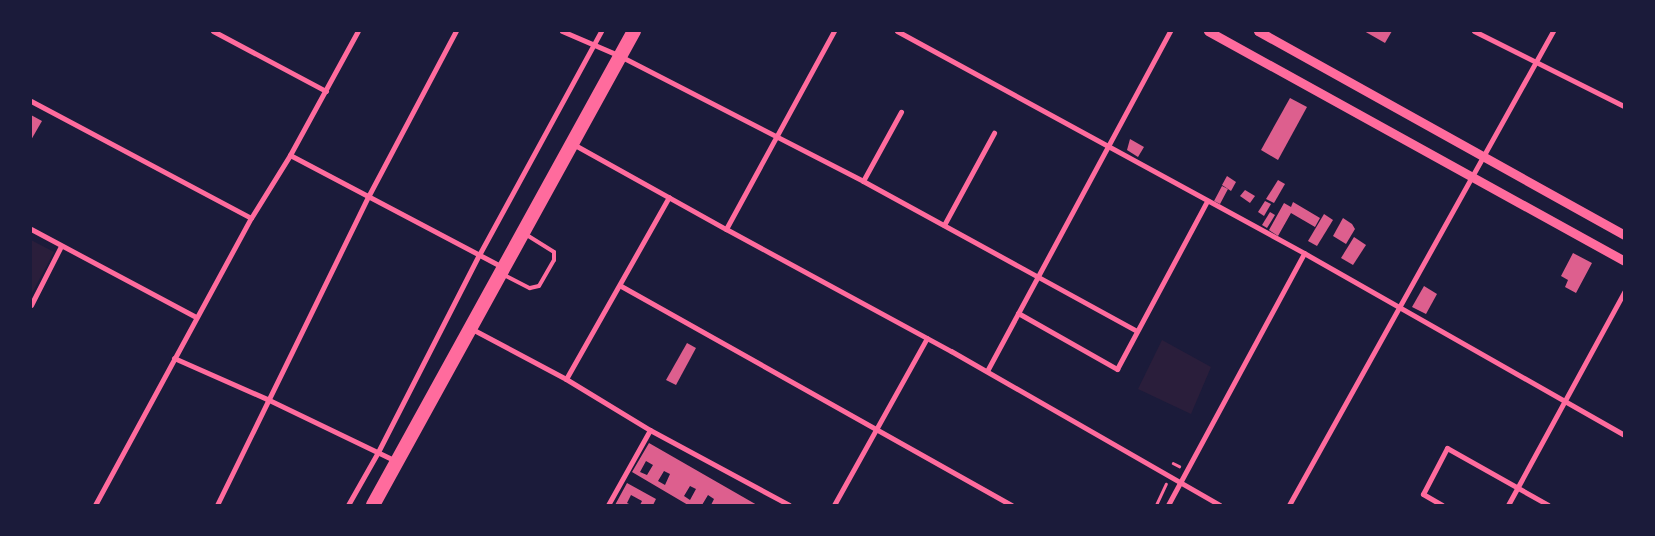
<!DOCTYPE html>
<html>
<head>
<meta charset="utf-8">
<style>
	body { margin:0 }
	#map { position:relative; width:1655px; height:536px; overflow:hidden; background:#1b1b3a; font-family:Signika,sans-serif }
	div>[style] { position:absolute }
	.green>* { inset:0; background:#2a1e3b }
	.building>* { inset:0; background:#dd5f8e }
	.path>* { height:2.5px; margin:-1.25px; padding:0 1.25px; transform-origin:1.25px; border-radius:1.25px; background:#ff6b9d }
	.service>* { height:4px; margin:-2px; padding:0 2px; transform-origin:2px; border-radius:2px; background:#ff6b9d }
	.minor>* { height:5px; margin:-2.5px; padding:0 2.5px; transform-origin:2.5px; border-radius:2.5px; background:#ff6b9d }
	.tertiary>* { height:9px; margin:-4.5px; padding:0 4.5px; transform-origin:4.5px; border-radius:4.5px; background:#ff6b9d }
	.trunk>* { height:14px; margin:-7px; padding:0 7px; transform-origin:7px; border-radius:7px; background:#ff6b9d }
	span { translate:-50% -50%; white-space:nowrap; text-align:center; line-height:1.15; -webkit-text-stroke:4.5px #1b1b3a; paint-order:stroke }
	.frame { position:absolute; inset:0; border:32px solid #1b1b3a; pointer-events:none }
</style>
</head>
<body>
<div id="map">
	<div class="green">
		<i style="clip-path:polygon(31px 240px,54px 252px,31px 295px)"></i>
		<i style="clip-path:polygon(1162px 340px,1211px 367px,1191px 414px,1138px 389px)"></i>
	</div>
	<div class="building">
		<i style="clip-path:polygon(1364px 31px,1392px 31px,1385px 43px)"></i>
		<i style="clip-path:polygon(1290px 98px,1307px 107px,1278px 160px,1261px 150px)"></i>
		<i style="clip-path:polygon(31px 115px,42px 121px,31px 140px)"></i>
		<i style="clip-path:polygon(1130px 139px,1144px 147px,1138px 157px,1127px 150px)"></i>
		<i style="clip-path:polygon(1227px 176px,1236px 182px,1231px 191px,1222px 185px)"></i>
		<i style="clip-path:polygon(1278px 180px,1285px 184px,1274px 203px,1266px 199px)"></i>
		<i style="clip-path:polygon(1222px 186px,1228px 189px,1220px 204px,1214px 201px)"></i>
		<i style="clip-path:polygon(1245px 190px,1255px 196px,1250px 203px,1240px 196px)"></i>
		<i style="clip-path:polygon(1265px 201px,1271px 204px,1264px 216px,1258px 212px)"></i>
		<i style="clip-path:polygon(1293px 202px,1320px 218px,1315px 227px,1291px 213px,1278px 236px,1269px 230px,1284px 203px,1291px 207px)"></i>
		<i style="clip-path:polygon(1270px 212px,1275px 215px,1267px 228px,1262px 225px)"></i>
		<i style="clip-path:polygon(1324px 214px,1333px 220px,1317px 246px,1308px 241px)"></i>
		<i style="clip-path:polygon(1343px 218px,1352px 224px,1355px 229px,1346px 244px,1333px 236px)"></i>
		<i style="clip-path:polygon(1354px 237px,1366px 245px,1353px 265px,1341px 258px)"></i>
		<i style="clip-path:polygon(1573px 253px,1592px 263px,1576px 293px,1565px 287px,1568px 280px,1561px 276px)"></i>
		<i style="clip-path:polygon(1424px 286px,1437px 294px,1426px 314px,1412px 307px)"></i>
		<i style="clip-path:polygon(687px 343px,696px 348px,676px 385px,666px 380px)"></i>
		<i style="clip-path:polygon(evenodd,649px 443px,757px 505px,711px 505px,714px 499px,708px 495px,702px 505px,688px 505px,632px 472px,649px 443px,646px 461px,653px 465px,647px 475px,640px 472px,646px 461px,649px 443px,664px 471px,670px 474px,665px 485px,658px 481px,664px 471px,649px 443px,690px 486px,696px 489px,690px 500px,684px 496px,690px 486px)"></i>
		<i style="clip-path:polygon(627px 483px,656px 499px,653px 505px,640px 505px,642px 501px,631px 495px,627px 503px,631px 505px,615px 505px)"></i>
	</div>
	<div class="path">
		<i style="left:1173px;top:463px;width:7px;rotate:27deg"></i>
		<i style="left:1156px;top:505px;width:23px;rotate:-65deg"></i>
	</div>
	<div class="service">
		<i style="left:504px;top:275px;width:29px;rotate:27deg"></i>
		<i style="left:530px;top:288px;width:9px;rotate:-13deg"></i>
		<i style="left:539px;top:286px;width:30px;rotate:-60deg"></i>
		<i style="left:554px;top:260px;width:8px;rotate:-90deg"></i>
		<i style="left:554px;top:252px;width:34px;rotate:-148deg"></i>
	</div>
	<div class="minor">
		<i style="left:213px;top:31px;width:128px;rotate:28deg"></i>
		<i style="left:562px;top:31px;width:63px;rotate:23.3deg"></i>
		<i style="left:620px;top:56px;width:273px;rotate:27.2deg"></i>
		<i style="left:863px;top:181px;width:312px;rotate:28.7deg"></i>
		<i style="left:897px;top:31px;width:464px;rotate:28.6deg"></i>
		<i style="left:1304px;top:253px;width:368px;rotate:29.6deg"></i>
		<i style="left:1474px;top:31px;width:168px;rotate:26.6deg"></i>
		<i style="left:31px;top:101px;width:249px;rotate:28deg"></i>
		<i style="left:573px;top:144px;width:175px;rotate:29.1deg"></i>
		<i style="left:726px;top:229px;width:256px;rotate:28.5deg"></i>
		<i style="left:951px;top:351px;width:310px;rotate:29.8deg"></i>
		<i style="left:290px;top:155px;width:240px;rotate:27.8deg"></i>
		<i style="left:863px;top:181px;width:79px;rotate:-61.2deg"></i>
		<i style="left:944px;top:225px;width:105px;rotate:-61.5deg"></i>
		<i style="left:31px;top:229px;width:187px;rotate:28.1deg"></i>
		<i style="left:726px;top:229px;width:226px;rotate:-61.4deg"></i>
		<i style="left:621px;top:286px;width:448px;rotate:29.3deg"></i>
		<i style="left:31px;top:305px;width:66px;rotate:-63deg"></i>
		<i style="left:1018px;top:313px;width:114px;rotate:29.5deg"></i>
		<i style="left:1117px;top:369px;width:191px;rotate:-61.8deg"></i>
		<i style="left:472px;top:329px;width:106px;rotate:28deg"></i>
		<i style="left:566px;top:379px;width:98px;rotate:31.3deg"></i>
		<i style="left:650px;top:430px;width:158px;rotate:28.3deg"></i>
		<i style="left:174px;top:358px;width:102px;rotate:23.8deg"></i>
		<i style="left:267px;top:399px;width:143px;rotate:25.7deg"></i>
		<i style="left:987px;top:371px;width:386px;rotate:-61.7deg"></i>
		<i style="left:566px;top:379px;width:209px;rotate:-60.5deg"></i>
		<i style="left:95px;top:505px;width:327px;rotate:-61.5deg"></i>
		<i style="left:251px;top:218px;width:74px;rotate:-58.2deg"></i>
		<i style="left:290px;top:155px;width:141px;rotate:-61.3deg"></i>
		<i style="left:217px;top:505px;width:345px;rotate:-63.9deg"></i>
		<i style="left:369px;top:195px;width:186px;rotate:-62.1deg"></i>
		<i style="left:348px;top:505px;width:61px;rotate:-60.5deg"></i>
		<i style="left:378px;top:452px;width:221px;rotate:-62.9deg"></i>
		<i style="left:479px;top:255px;width:255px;rotate:-61.4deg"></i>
		<i style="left:608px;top:505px;width:86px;rotate:-60.8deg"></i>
		<i style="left:834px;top:505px;width:191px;rotate:-60.9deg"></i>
		<i style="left:1168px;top:505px;width:286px;rotate:-61.6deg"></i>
		<i style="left:1289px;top:505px;width:543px;rotate:-60.88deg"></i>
		<i style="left:1442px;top:505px;width:22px;rotate:-150deg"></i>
		<i style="left:1423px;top:494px;width:52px;rotate:-62.4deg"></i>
		<i style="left:1447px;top:448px;width:116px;rotate:29.4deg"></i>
		<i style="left:1508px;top:505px;width:243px;rotate:-61.4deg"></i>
	</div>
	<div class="tertiary">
		<i style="left:1208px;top:31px;width:475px;rotate:28.9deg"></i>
		<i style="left:1258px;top:31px;width:419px;rotate:29.1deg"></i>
	</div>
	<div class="trunk">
		<i style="left:373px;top:505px;width:541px;rotate:-61.16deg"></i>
	</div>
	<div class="frame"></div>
</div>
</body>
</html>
